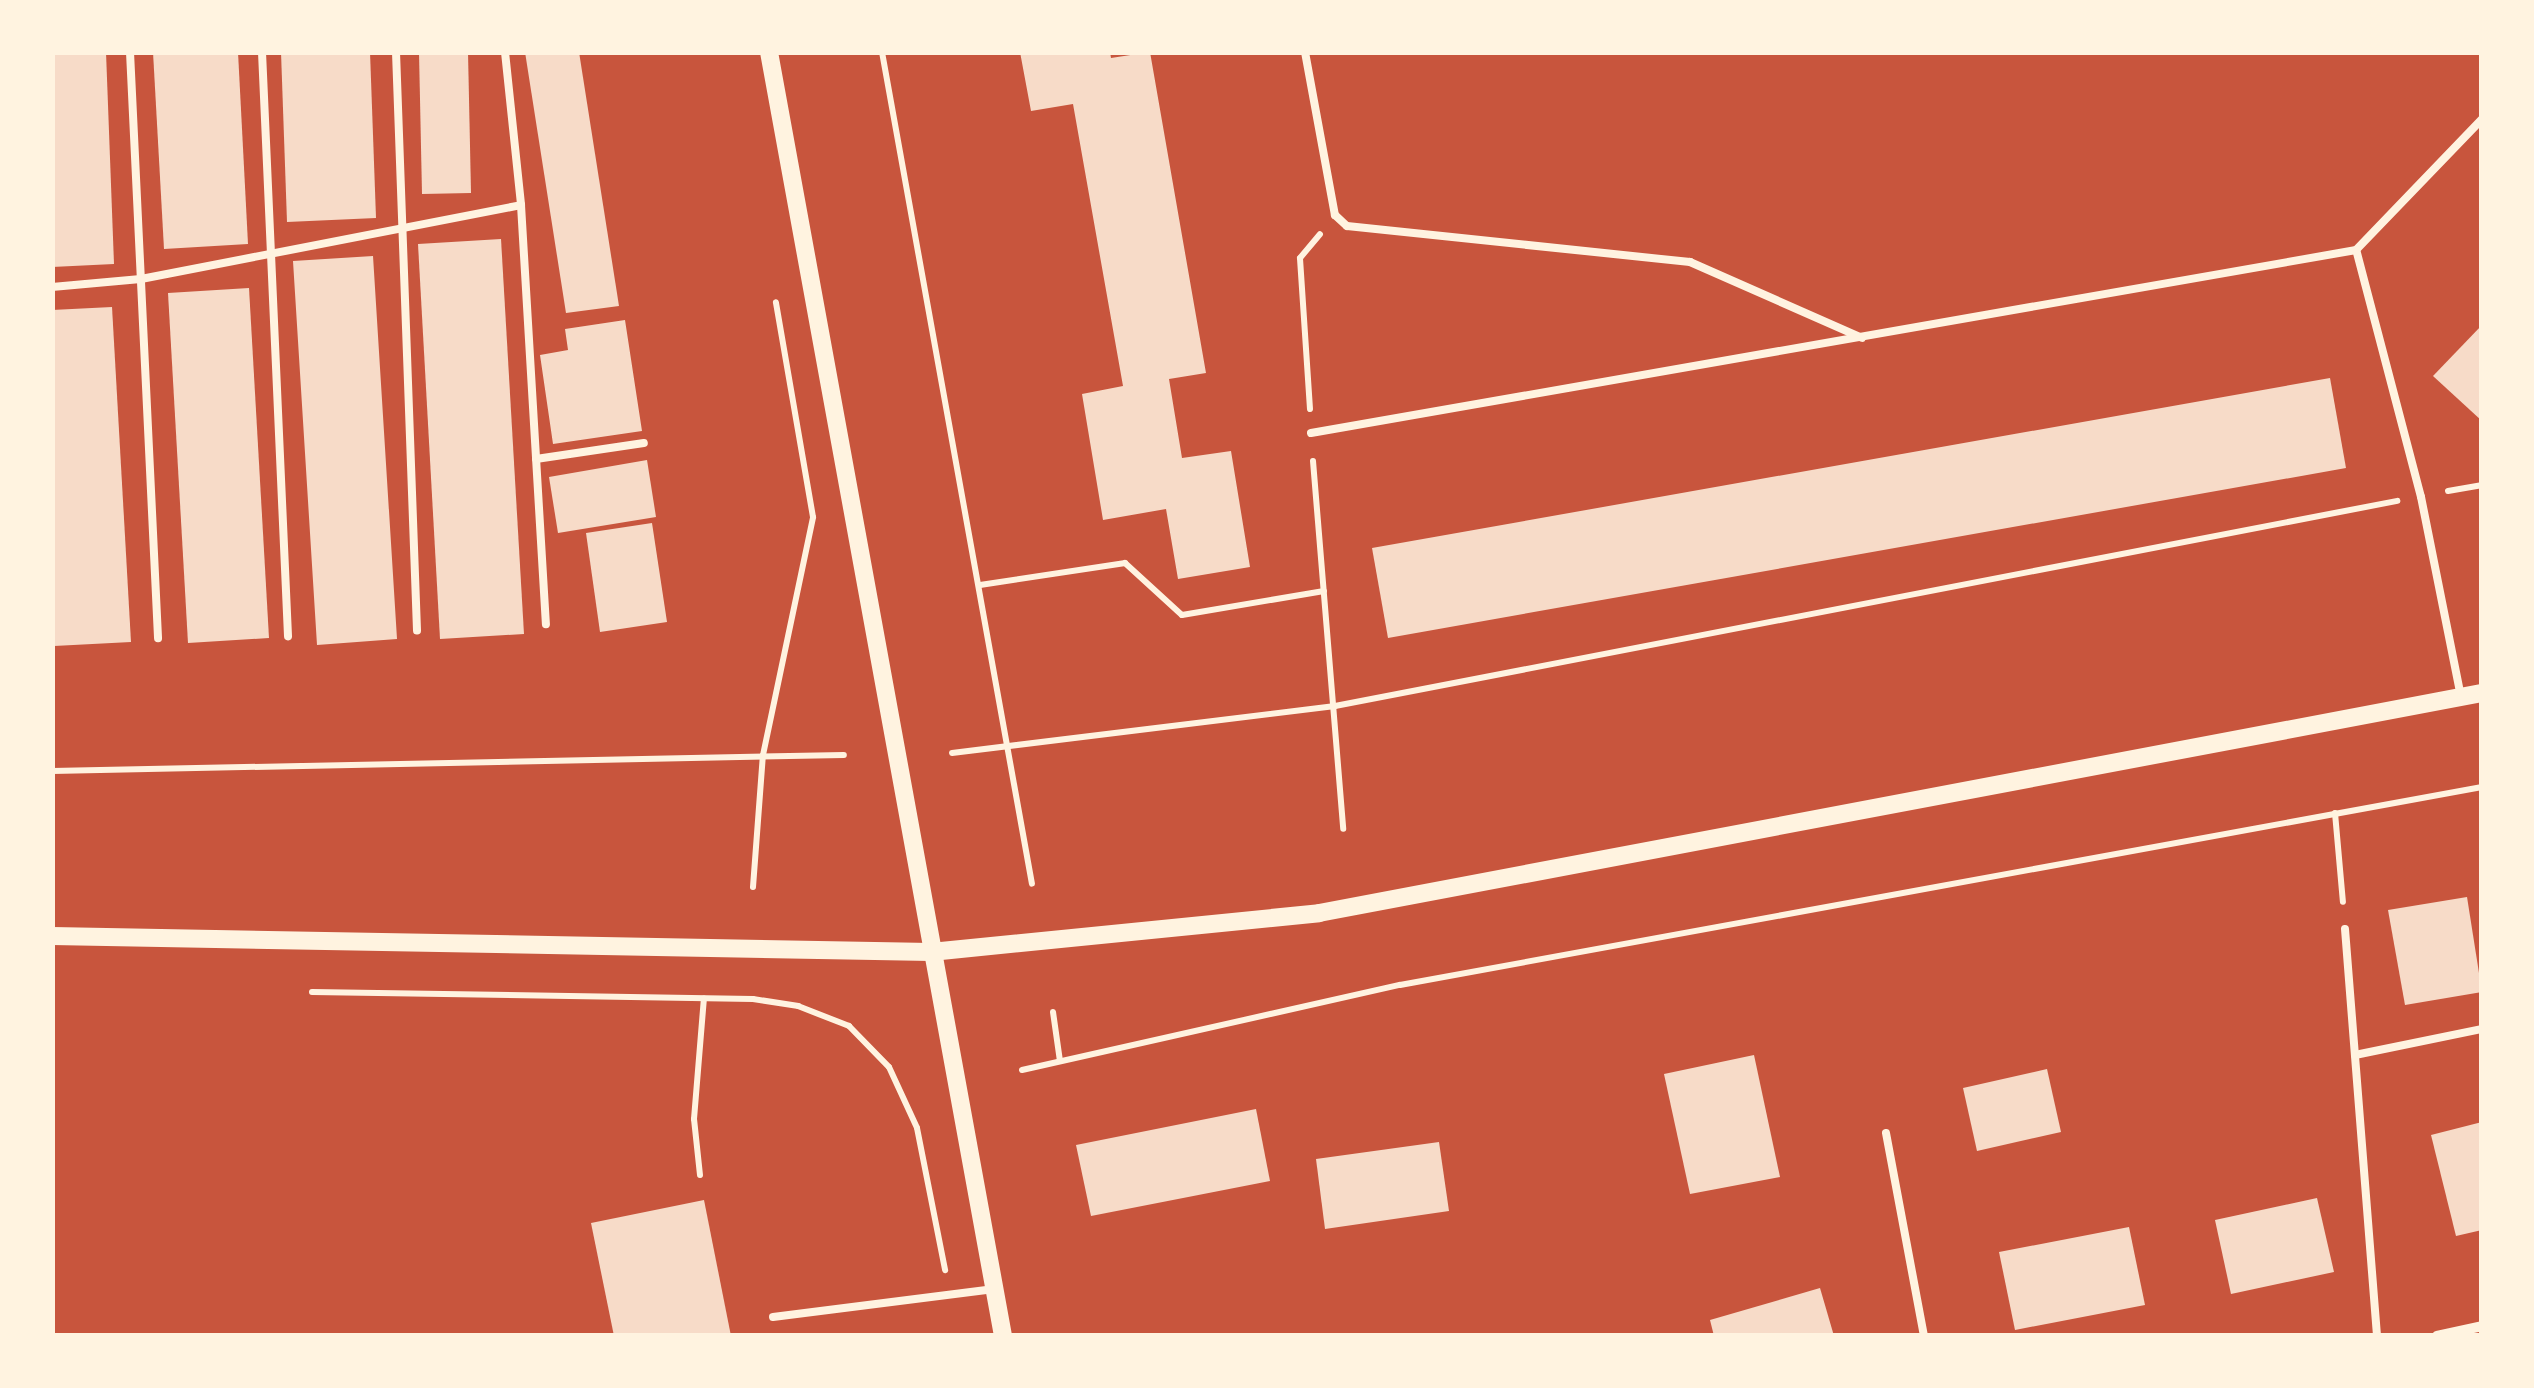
<!DOCTYPE html>
<html>
<head>
<meta charset="utf-8">
<style>
	body { margin:0 }
	#map { position:relative; width:2534px; height:1388px; overflow:hidden; background:#c8553d; font-family:Lora,serif }
	div>[style] { position:absolute }
	.building>* { inset:0; background:#f7dbc8 }
	.path>* { height:6px; margin:-3px; padding:0 3px; transform-origin:3px; border-radius:3px; background:#fff3e0 }
	.service>* { height:8px; margin:-4px; padding:0 4px; transform-origin:4px; border-radius:4px; background:#fff3e0 }
	.minor>* { height:10px; margin:-5px; padding:0 5px; transform-origin:5px; border-radius:5px; background:#fff3e0 }
	.tertiary>* { height:18px; margin:-9px; padding:0 9px; transform-origin:9px; border-radius:9px; background:#fff3e0 }
	span { translate:-50% -50%; white-space:nowrap; text-align:center; line-height:1.15; -webkit-text-stroke:10px #fff3e0; paint-order:stroke }
	.frame { position:absolute; inset:0; border:55px solid #fff3e0; pointer-events:none }
</style>
</head>
<body>
<div id="map">
	<div class="building">
		<i style="clip-path:polygon(52px 52px,106px 52px,114px 264px,52px 267px)"></i>
		<i style="clip-path:polygon(153px 52px,238px 52px,248px 244px,164px 249px)"></i>
		<i style="clip-path:polygon(281px 52px,370px 52px,376px 218px,287px 222px)"></i>
		<i style="clip-path:polygon(419px 52px,468px 52px,471px 193px,422px 194px)"></i>
		<i style="clip-path:polygon(525px 52px,579px 52px,619px 306px,566px 313px)"></i>
		<i style="clip-path:polygon(1020px 52px,1110px 52px,1111px 58px,1150px 52px,1206px 373px,1169px 379px,1182px 458px,1231px 451px,1250px 567px,1178px 579px,1166px 509px,1103px 520px,1082px 394px,1123px 386px,1073px 104px,1031px 111px)"></i>
		<i style="clip-path:polygon(501px 239px,524px 634px,440px 639px,418px 244px)"></i>
		<i style="clip-path:polygon(373px 256px,397px 639px,317px 645px,293px 261px)"></i>
		<i style="clip-path:polygon(249px 288px,269px 638px,188px 643px,168px 293px)"></i>
		<i style="clip-path:polygon(112px 307px,131px 642px,54px 646px,52px 310px)"></i>
		<i style="clip-path:polygon(625px 320px,642px 431px,553px 444px,540px 355px,568px 350px,565px 329px)"></i>
		<i style="clip-path:polygon(2482px 325px,2482px 421px,2433px 376px)"></i>
		<i style="clip-path:polygon(2330px 378px,2346px 468px,1388px 638px,1372px 548px)"></i>
		<i style="clip-path:polygon(647px 460px,656px 517px,558px 533px,549px 477px)"></i>
		<i style="clip-path:polygon(652px 523px,667px 622px,600px 632px,586px 533px)"></i>
		<i style="clip-path:polygon(2467px 897px,2482px 992px,2405px 1005px,2388px 910px)"></i>
		<i style="clip-path:polygon(1754px 1055px,1780px 1177px,1690px 1194px,1664px 1074px)"></i>
		<i style="clip-path:polygon(2047px 1069px,2061px 1132px,1977px 1151px,1963px 1088px)"></i>
		<i style="clip-path:polygon(1256px 1109px,1270px 1181px,1091px 1216px,1076px 1145px)"></i>
		<i style="clip-path:polygon(2482px 1122px,2482px 1230px,2456px 1236px,2431px 1135px)"></i>
		<i style="clip-path:polygon(1439px 1142px,1449px 1211px,1325px 1229px,1316px 1159px)"></i>
		<i style="clip-path:polygon(2317px 1198px,2334px 1272px,2231px 1294px,2215px 1220px)"></i>
		<i style="clip-path:polygon(704px 1200px,731px 1336px,614px 1336px,591px 1223px)"></i>
		<i style="clip-path:polygon(2129px 1227px,2145px 1305px,2015px 1330px,1999px 1252px)"></i>
		<i style="clip-path:polygon(1820px 1288px,1834px 1336px,1714px 1336px,1710px 1320px)"></i>
	</div>
	<div class="path">
		<i style="left:882px;top:52px;width:845px;rotate:79.78deg"></i>
		<i style="left:1310px;top:409px;width:151px;rotate:-93.8deg"></i>
		<i style="left:1300px;top:258px;width:31px;rotate:-50deg"></i>
		<i style="left:1313px;top:461px;width:369px;rotate:85.3deg"></i>
		<i style="left:2448px;top:491px;width:35px;rotate:-10deg"></i>
		<i style="left:980px;top:585px;width:147px;rotate:-8.6deg"></i>
		<i style="left:1125px;top:563px;width:77px;rotate:42.4deg"></i>
		<i style="left:1182px;top:615px;width:144px;rotate:-9.6deg"></i>
		<i style="left:952px;top:753px;width:386px;rotate:-7deg"></i>
		<i style="left:1335px;top:706px;width:1082px;rotate:-10.93deg"></i>
		<i style="left:52px;top:771px;width:792px;rotate:-1.16deg"></i>
		<i style="left:2335px;top:813px;width:89px;rotate:84.9deg"></i>
		<i style="left:753px;top:887px;width:132px;rotate:-85.7deg"></i>
		<i style="left:763px;top:755px;width:243px;rotate:-78.1deg"></i>
		<i style="left:813px;top:517px;width:218px;rotate:-99.8deg"></i>
		<i style="left:312px;top:992px;width:441px;rotate:0.9deg"></i>
		<i style="left:753px;top:999px;width:46px;rotate:8.8deg"></i>
		<i style="left:798px;top:1006px;width:55px;rotate:21.4deg"></i>
		<i style="left:849px;top:1026px;width:57px;rotate:45.7deg"></i>
		<i style="left:889px;top:1067px;width:67px;rotate:65.3deg"></i>
		<i style="left:917px;top:1128px;width:145px;rotate:78.8deg"></i>
		<i style="left:1053px;top:1012px;width:49px;rotate:81.9deg"></i>
		<i style="left:1022px;top:1070px;width:387px;rotate:-12.7deg"></i>
		<i style="left:1400px;top:985px;width:1100px;rotate:-10.37deg"></i>
		<i style="left:700px;top:1175px;width:56px;rotate:-96.1deg"></i>
		<i style="left:694px;top:1119px;width:121px;rotate:-85.3deg"></i>
	</div>
	<div class="service">
		<i style="left:130px;top:52px;width:587px;rotate:87.26deg"></i>
		<i style="left:262px;top:52px;width:585px;rotate:87.45deg"></i>
		<i style="left:396px;top:52px;width:579px;rotate:87.92deg"></i>
		<i style="left:505px;top:52px;width:154px;rotate:84deg"></i>
		<i style="left:521px;top:205px;width:420px;rotate:86.6deg"></i>
		<i style="left:1305px;top:52px;width:166px;rotate:79.6deg"></i>
		<i style="left:1335px;top:215px;width:16px;rotate:43deg"></i>
		<i style="left:1347px;top:226px;width:345px;rotate:6deg"></i>
		<i style="left:1690px;top:262px;width:188px;rotate:23.8deg"></i>
		<i style="left:52px;top:287px;width:89px;rotate:-5.1deg"></i>
		<i style="left:141px;top:279px;width:387px;rotate:-11deg"></i>
		<i style="left:1311px;top:433px;width:1061px;rotate:-9.93deg"></i>
		<i style="left:536px;top:459px;width:109px;rotate:-8.4deg"></i>
		<i style="left:2461px;top:697px;width:204px;rotate:-101.3deg"></i>
		<i style="left:2421px;top:497px;width:255px;rotate:-104.7deg"></i>
		<i style="left:2356px;top:250px;width:182px;rotate:-46.1deg"></i>
		<i style="left:2345px;top:929px;width:408px;rotate:85.5deg"></i>
		<i style="left:2355px;top:1055px;width:130px;rotate:-11.6deg"></i>
		<i style="left:1886px;top:1133px;width:207px;rotate:79.4deg"></i>
		<i style="left:773px;top:1317px;width:223px;rotate:-7.2deg"></i>
	</div>
	<div class="minor">
		<i style="left:2437px;top:1336px;width:46px;rotate:-12.5deg"></i>
	</div>
	<div class="tertiary">
		<i style="left:769px;top:52px;width:1305px;rotate:79.67deg"></i>
		<i style="left:52px;top:936px;width:879px;rotate:1.04deg"></i>
		<i style="left:931px;top:952px;width:390px;rotate:-5.7deg"></i>
		<i style="left:1319px;top:913px;width:1184px;rotate:-10.71deg"></i>
	</div>
	<div class="frame"></div>
</div>
</body>
</html>
